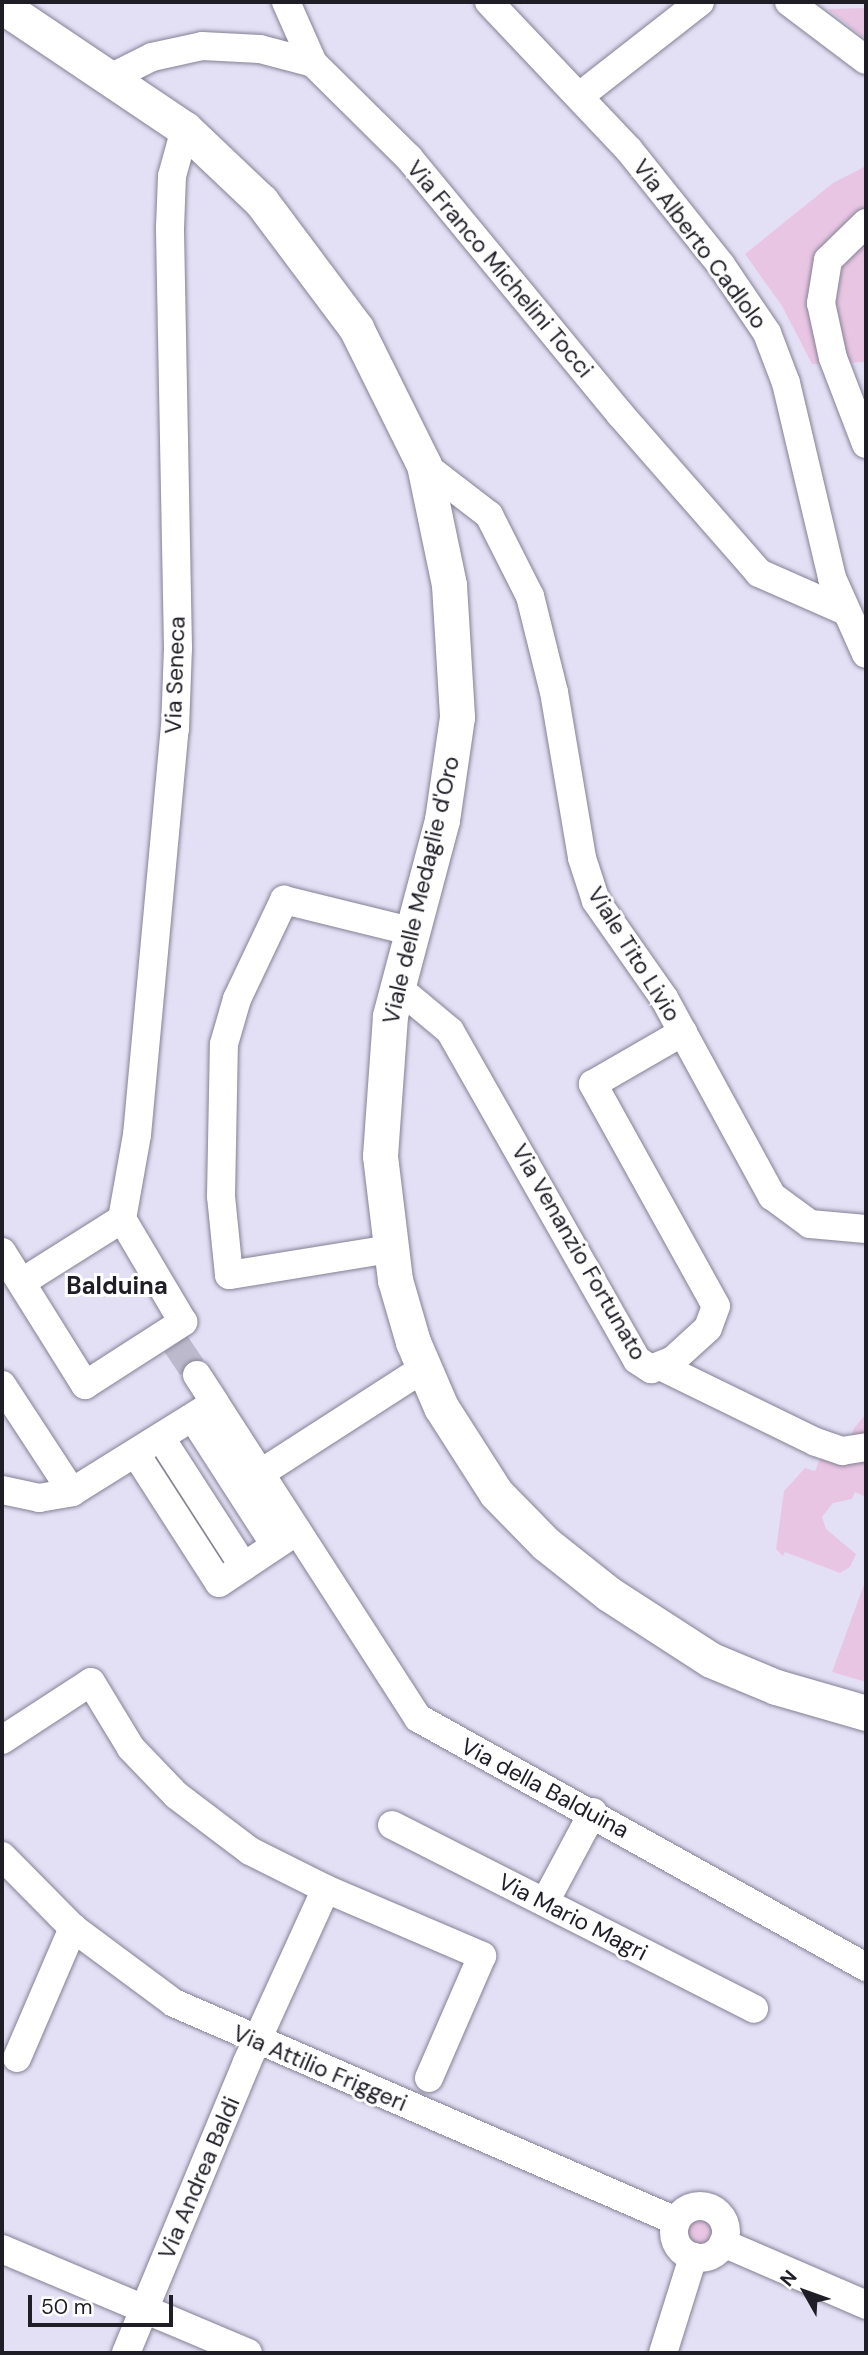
<!DOCTYPE html>
<html>
<head>
<meta charset="utf-8">
<style>
	body { margin:0 }
	#map { position:relative; width:868px; height:2355px; overflow:hidden; background:#e3e0f6; font-family:"DM Sans",sans-serif }
	div>[style] { position:absolute }
	.green>* { inset:0; background:#e9c5e4 }
	.round { border-radius:50% }
	.minor-tunnel>* { height:28px; margin-top:-14px; transform-origin:0; background:repeating-linear-gradient(90deg,#bcb9cc 0 28px,transparent 0 42px) }
	.roads { filter:drop-shadow(0 0 2px #848194) drop-shadow(0 0 2px #848194) }
	.minor>* { height:28px; margin:-14px; padding:0 14px; transform-origin:14px; border-radius:14px; background:#fff }
	.minor>.ring { margin:-14px; padding:0; box-sizing:content-box; background:none; border:28px solid #fff; border-radius:50% }
	.major>* { height:35px; margin:-17.5px; padding:0 17.5px; transform-origin:17.5px; border-radius:17.5px; background:#fff }
	span { translate:-50% -50%; white-space:nowrap; text-align:center; line-height:1.15; -webkit-text-stroke:6px #fff; paint-order:stroke }
	.street-label { font-size:23px; color:#1f1e26 }
	.neighbourhood-label { font-size:24px; color:#1f1e26; font-weight:700 }
	.frame { position:absolute; inset:0; border:4px solid #1f1e26; pointer-events:none }
	.north { position:absolute; left:770px; top:2257px; width:70px; height:70px; -webkit-text-stroke:5px #fff; paint-order:stroke; rotate:310deg; font-size:19px; font-weight:700; line-height:28px; text-align:center; color:#1f1e26 }
	.north::after { content:''; display:block; margin:auto; width:24px; height:32px; background:#1f1e26; clip-path:polygon(50% 0,100% 100%,50% 72%,0 100%) }
	.scale { position:absolute; left:28px; top:2295px; width:145px; height:32px; box-sizing:border-box; border:4px solid #1f1e26; border-top:0; padding-left:9px; font-size:21px; line-height:24px; white-space:nowrap; color:#1f1e26; -webkit-text-stroke:5px #fff; paint-order:stroke }
</style>
</head>
<body>
<div id="map">
	<div class="green">
		<i style="clip-path:polygon(866px 8px,866px 39px,828px 9px)"></i>
		<i style="clip-path:polygon(866px 166px,866px 362px,812px 364px,782px 306px,745px 254px,833px 183px)"></i>
		<i style="clip-path:polygon(866px 1414px,866px 1497px,855px 1492px,852px 1499px,833px 1503px,822px 1517px,826px 1529px,856px 1554px,850px 1567px,840px 1573px,785px 1552px,783px 1556px,776px 1549px,784px 1491px,805px 1468px,815px 1471px,824px 1449px,849px 1445px,854px 1428px)"></i>
		<i style="clip-path:polygon(866px 1579px,866px 1682px,832px 1672px)"></i>
		<i class="round" style="left:688px;top:2220px;width:24px;height:24px"></i>
	</div>
	<div class="minor-tunnel">
		<i style="left:176px;top:1344px;width:37px;rotate:56deg"></i>
	</div>
	<div class="roads">
		<div class="minor">
			<i style="left:286px;top:2px;width:67px;rotate:66.1deg"></i>
			<i style="left:489px;top:2px;width:204px;rotate:46.6deg"></i>
			<i style="left:629px;top:150px;width:147px;rotate:51.3deg"></i>
			<i style="left:721px;top:265px;width:82px;rotate:55.9deg"></i>
			<i style="left:767px;top:333px;width:53px;rotate:69.2deg"></i>
			<i style="left:786px;top:383px;width:200px;rotate:76.7deg"></i>
			<i style="left:832px;top:578px;width:83px;rotate:65.9deg"></i>
			<i style="left:789px;top:2px;width:96px;rotate:37deg"></i>
			<i style="left:110px;top:78px;width:47px;rotate:-26.6deg"></i>
			<i style="left:152px;top:57px;width:51px;rotate:-12.4deg"></i>
			<i style="left:202px;top:46px;width:58px;rotate:3deg"></i>
			<i style="left:260px;top:49px;width:55px;rotate:14.8deg"></i>
			<i style="left:313px;top:63px;width:135px;rotate:44.7deg"></i>
			<i style="left:409px;top:158px;width:332px;rotate:50.5deg"></i>
			<i style="left:620px;top:414px;width:211px;rotate:48.8deg"></i>
			<i style="left:759px;top:573px;width:92px;rotate:23.8deg"></i>
			<i style="left:581px;top:95px;width:151px;rotate:-38deg"></i>
			<i style="left:866px;top:223px;width:53px;rotate:135.8deg"></i>
			<i style="left:828px;top:260px;width:44px;rotate:99.2deg"></i>
			<i style="left:821px;top:303px;width:56px;rotate:77.7deg"></i>
			<i style="left:833px;top:358px;width:92px;rotate:69deg"></i>
			<i style="left:424px;top:465px;width:82px;rotate:37.6deg"></i>
			<i style="left:489px;top:515px;width:91px;rotate:63.2deg"></i>
			<i style="left:530px;top:596px;width:99px;rotate:76deg"></i>
			<i style="left:554px;top:692px;width:168px;rotate:80.4deg"></i>
			<i style="left:582px;top:858px;width:45px;rotate:72deg"></i>
			<i style="left:596px;top:901px;width:118px;rotate:55deg"></i>
			<i style="left:664px;top:998px;width:226px;rotate:61.4deg"></i>
			<i style="left:772px;top:1196px;width:47px;rotate:36.4deg"></i>
			<i style="left:810px;top:1224px;width:56px;rotate:5.1deg"></i>
			<i style="left:396px;top:986px;width:70px;rotate:39.8deg"></i>
			<i style="left:450px;top:1031px;width:378px;rotate:60.4deg"></i>
			<i style="left:637px;top:1360px;width:17px;rotate:33deg"></i>
			<i style="left:651px;top:1369px;width:24px;rotate:-22deg"></i>
			<i style="left:673px;top:1360px;width:47px;rotate:-42.4deg"></i>
			<i style="left:708px;top:1328px;width:23px;rotate:-70deg"></i>
			<i style="left:716px;top:1306px;width:254px;rotate:-119deg"></i>
			<i style="left:593px;top:1084px;width:104px;rotate:-30deg"></i>
			<i style="left:122px;top:1219px;width:85px;rotate:-79.9deg"></i>
			<i style="left:137px;top:1135px;width:408px;rotate:-84.7deg"></i>
			<i style="left:175px;top:729px;width:81px;rotate:-87.9deg"></i>
			<i style="left:178px;top:648px;width:420px;rotate:-91.1deg"></i>
			<i style="left:170px;top:228px;width:52px;rotate:-87.8deg"></i>
			<i style="left:172px;top:176px;width:49px;rotate:-74.5deg"></i>
			<i style="left:390px;top:1249px;width:163px;rotate:170.8deg"></i>
			<i style="left:229px;top:1275px;width:79px;rotate:-95.8deg"></i>
			<i style="left:221px;top:1196px;width:152px;rotate:-88.9deg"></i>
			<i style="left:224px;top:1044px;width:47px;rotate:-73.9deg"></i>
			<i style="left:237px;top:999px;width:110px;rotate:-64.6deg"></i>
			<i style="left:284px;top:900px;width:130px;rotate:13.8deg"></i>
			<i style="left:2px;top:1252px;width:157px;rotate:58deg"></i>
			<i style="left:85px;top:1385px;width:117px;rotate:-32.7deg"></i>
			<i style="left:183px;top:1322px;width:120px;rotate:-120.6deg"></i>
			<i style="left:22px;top:1282px;width:118px;rotate:-32.2deg"></i>
			<i style="left:662px;top:1367px;width:171px;rotate:26deg"></i>
			<i style="left:816px;top:1442px;width:28px;rotate:19deg"></i>
			<i style="left:842px;top:1451px;width:24px;rotate:-9deg"></i>
			<i style="left:197px;top:1375px;width:33px;rotate:57deg"></i>
			<i style="left:2px;top:1385px;width:128px;rotate:56.8deg"></i>
			<i style="left:193px;top:1418px;width:151px;rotate:57.2deg"></i>
			<i style="left:161px;top:1438px;width:153px;rotate:57.2deg"></i>
			<i style="left:136px;top:1454px;width:153px;rotate:57.2deg"></i>
			<i style="left:219px;top:1583px;width:94px;rotate:-33.7deg"></i>
			<i style="left:261px;top:1473px;width:194px;rotate:-32.8deg"></i>
			<i style="left:2px;top:1490px;width:38px;rotate:12deg"></i>
			<i style="left:39px;top:1498px;width:34px;rotate:-10deg"></i>
			<i style="left:72px;top:1492px;width:168px;rotate:-31.9deg"></i>
			<i style="left:215px;top:1403px;width:375px;rotate:57.2deg"></i>
			<i style="left:418px;top:1718px;width:513px;rotate:29.07deg"></i>
			<i style="left:2px;top:1740px;width:106px;rotate:-33.1deg"></i>
			<i style="left:91px;top:1682px;width:77px;rotate:58.8deg"></i>
			<i style="left:131px;top:1748px;width:65px;rotate:46.2deg"></i>
			<i style="left:176px;top:1795px;width:93px;rotate:37.1deg"></i>
			<i style="left:250px;top:1851px;width:85px;rotate:26.6deg"></i>
			<i style="left:326px;top:1889px;width:170px;rotate:23.2deg"></i>
			<i style="left:482px;top:1956px;width:133px;rotate:113.5deg"></i>
			<i style="left:392px;top:1825px;width:406px;rotate:26.9deg"></i>
			<i style="left:2px;top:1856px;width:101px;rotate:45.4deg"></i>
			<i style="left:73px;top:1928px;width:126px;rotate:36.6deg"></i>
			<i style="left:174px;top:2003px;width:547px;rotate:23.47deg"></i>
			<i style="left:545px;top:1902px;width:102px;rotate:-61.9deg"></i>
			<i style="left:17px;top:2058px;width:142px;rotate:-66.7deg"></i>
			<i class="ring" style="left:674px;top:2206px;width:24px;height:24px"></i>
			<i style="left:723px;top:2243px;width:156px;rotate:23.4deg"></i>
			<i style="left:2px;top:2249px;width:267px;rotate:22.9deg"></i>
			<i style="left:126px;top:2353px;width:315px;rotate:-67.4deg"></i>
			<i style="left:247px;top:2062px;width:190px;rotate:-65.5deg"></i>
			<i style="left:663px;top:2353px;width:101px;rotate:-72.6deg"></i>
		</div>
		<div class="major">
			<i style="left:2px;top:6px;width:220px;rotate:33.9deg"></i>
			<i style="left:185px;top:129px;width:105px;rotate:43.5deg"></i>
			<i style="left:261px;top:201px;width:159px;rotate:53.2deg"></i>
			<i style="left:356px;top:328px;width:153px;rotate:63.6deg"></i>
			<i style="left:424px;top:465px;width:123px;rotate:78.2deg"></i>
			<i style="left:449px;top:585px;width:132px;rotate:86.5deg"></i>
			<i style="left:457px;top:717px;width:104px;rotate:98.3deg"></i>
			<i style="left:442px;top:820px;width:203px;rotate:104.9deg"></i>
			<i style="left:390px;top:1016px;width:140px;rotate:94.1deg"></i>
			<i style="left:380px;top:1156px;width:125px;rotate:83.1deg"></i>
			<i style="left:395px;top:1280px;width:65px;rotate:73.8deg"></i>
			<i style="left:413px;top:1342px;width:71px;rotate:66.7deg"></i>
			<i style="left:441px;top:1407px;width:102px;rotate:57.4deg"></i>
			<i style="left:496px;top:1493px;width:71px;rotate:45.6deg"></i>
			<i style="left:546px;top:1544px;width:80px;rotate:38.4deg"></i>
			<i style="left:609px;top:1594px;width:121px;rotate:32.9deg"></i>
			<i style="left:711px;top:1660px;width:70px;rotate:22.6deg"></i>
			<i style="left:776px;top:1687px;width:94px;rotate:16.1deg"></i>
		</div>
	</div>
	<div class="street-label">
		<span style="left:700px;top:244px;rotate:53deg">Via Alberto Cadlolo</span>
		<span style="left:500px;top:269px;rotate:50deg">Via Franco Michelini Tocci</span>
		<span style="left:175px;top:675px;rotate:-88deg">Via Seneca</span>
		<span style="left:421px;top:890px;rotate:-77deg">Viale delle Medaglie d'Oro</span>
		<span style="left:634px;top:954px;rotate:58deg">Viale Tito Livio</span>
		<span style="left:579px;top:1252px;rotate:60deg">Via Venanzio Fortunato</span>
		<span style="left:545px;top:1788px;rotate:28deg">Via della Balduina</span>
		<span style="left:573px;top:1917px;rotate:27deg">Via Mario Magri</span>
		<span style="left:320px;top:2068px;rotate:23deg">Via Attilio Friggeri</span>
		<span style="left:199px;top:2178px;rotate:-67deg">Via Andrea Baldi</span>
	</div>
	<div class="neighbourhood-label">
		<span style="left:117px;top:1286px">Balduina</span>
	</div>
	<div class="frame"></div>
	<div class="north">N</div>
	<div class="scale">50 m</div>
</div>
</body>
</html>
